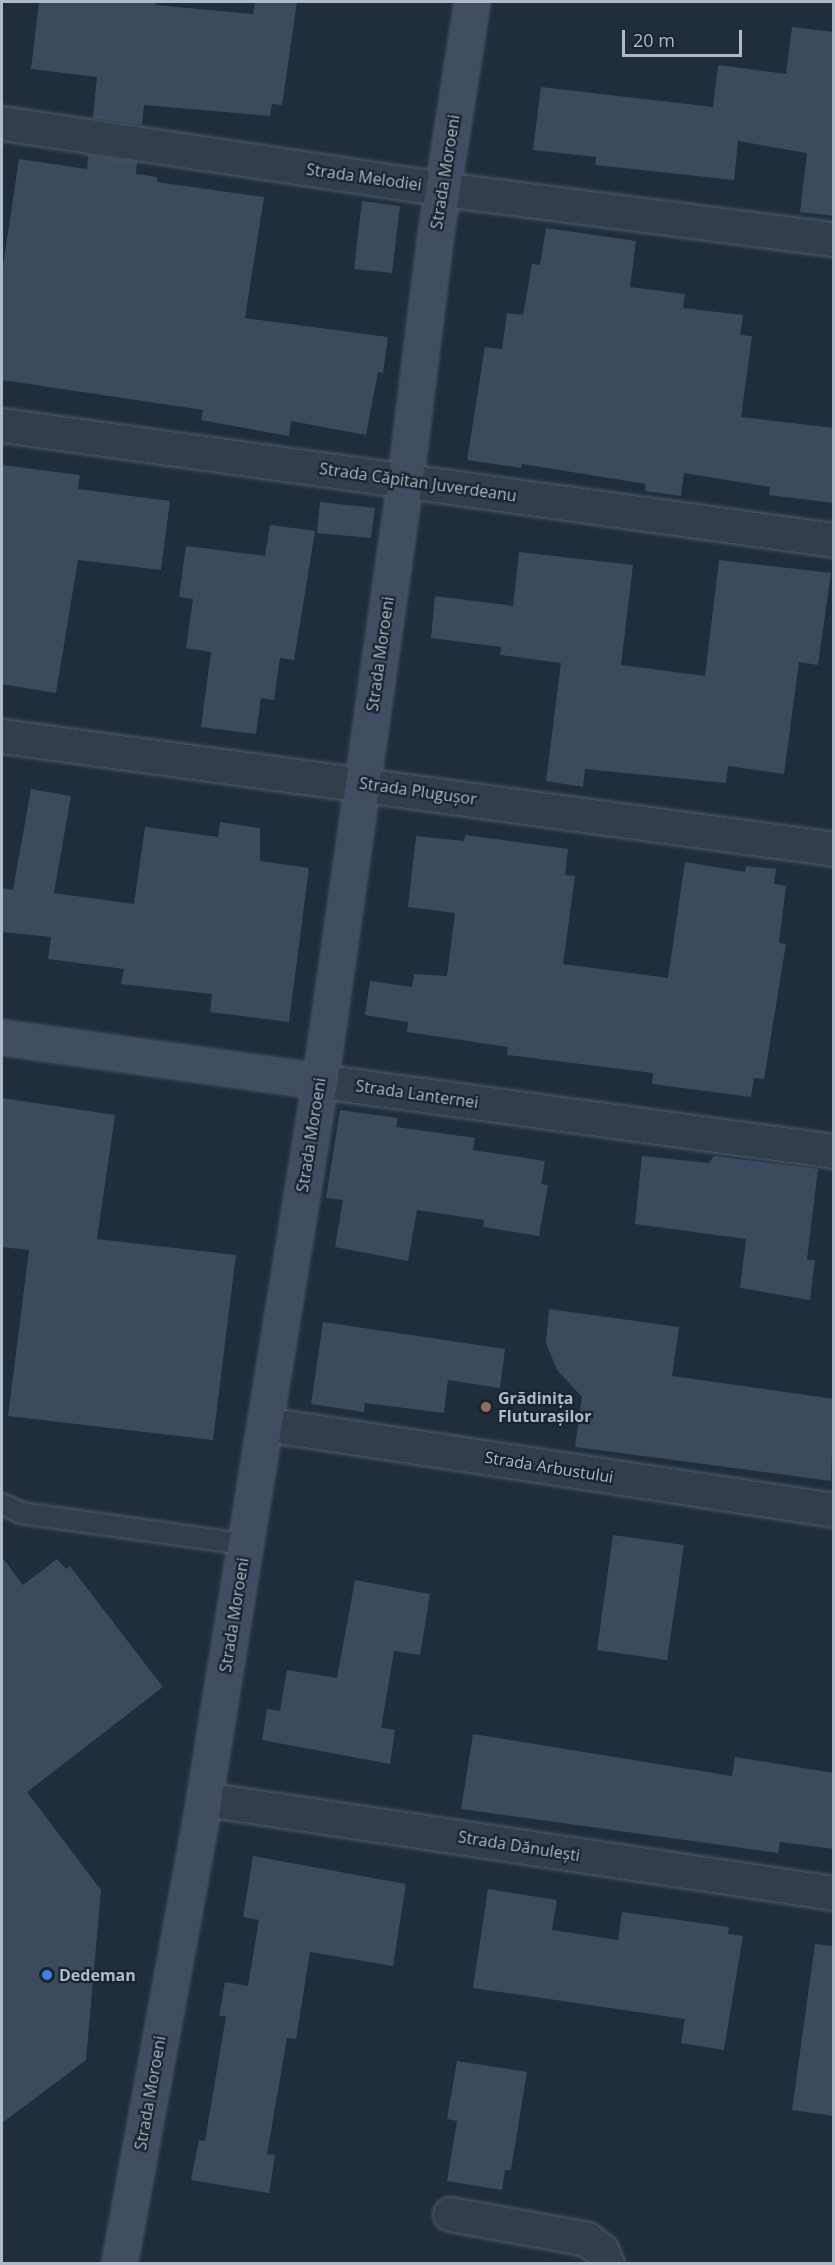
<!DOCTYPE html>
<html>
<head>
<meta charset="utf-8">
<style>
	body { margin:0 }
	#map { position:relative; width:835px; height:2265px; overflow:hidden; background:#1f2d3d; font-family:"Open Sans",sans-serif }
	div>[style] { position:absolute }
	.building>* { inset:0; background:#3b4b5d }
	.roads { filter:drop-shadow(0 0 2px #515c6a) drop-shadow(0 0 2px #515c6a) }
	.lane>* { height:20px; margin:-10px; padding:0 10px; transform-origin:10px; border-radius:10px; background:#333e4d }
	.street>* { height:33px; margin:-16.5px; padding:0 16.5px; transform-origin:16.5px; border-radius:16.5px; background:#333e4d }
	.secondary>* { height:33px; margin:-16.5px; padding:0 16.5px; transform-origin:16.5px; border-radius:16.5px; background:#414d60 }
	.dots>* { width:16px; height:16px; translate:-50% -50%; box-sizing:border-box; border:3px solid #192431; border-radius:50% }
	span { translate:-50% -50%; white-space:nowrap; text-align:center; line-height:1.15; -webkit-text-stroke:4.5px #192431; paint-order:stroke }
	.street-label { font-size:16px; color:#aeb9c9 }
	.poi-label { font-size:16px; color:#aeb9c9; font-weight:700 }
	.left { translate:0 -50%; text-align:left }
	.frame { position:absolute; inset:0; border:3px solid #aeb9c9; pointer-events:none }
	.scale { position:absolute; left:622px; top:30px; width:120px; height:27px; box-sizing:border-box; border:3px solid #aeb9c9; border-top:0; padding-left:8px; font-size:18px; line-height:21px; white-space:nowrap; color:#aeb9c9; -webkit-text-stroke:4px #192431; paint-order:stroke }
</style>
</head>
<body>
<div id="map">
	<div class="building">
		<i style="clip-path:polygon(39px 2px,156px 2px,155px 5px,253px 14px,255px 2px,297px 2px,282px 105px,272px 104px,270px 116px,144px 105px,142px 125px,93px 118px,97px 77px,31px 69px)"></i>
		<i style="clip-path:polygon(792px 27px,834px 32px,834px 216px,800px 212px,807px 153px,738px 141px,734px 180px,595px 165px,596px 157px,533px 150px,541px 87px,713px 107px,718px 65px,786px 74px)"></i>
		<i style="clip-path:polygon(88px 155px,137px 162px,136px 174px,157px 177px,157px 182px,264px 197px,245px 318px,388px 337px,383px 373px,378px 372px,366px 435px,291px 421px,289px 436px,201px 420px,203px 410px,2px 380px,2px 273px,19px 159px,87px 169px)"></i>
		<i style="clip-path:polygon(362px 201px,400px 206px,392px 273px,354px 269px)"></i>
		<i style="clip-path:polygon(546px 228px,636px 241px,630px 287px,685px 294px,683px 308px,743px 315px,740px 335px,752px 336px,741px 417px,834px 428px,834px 503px,769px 495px,770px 487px,684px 473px,681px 496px,645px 491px,646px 484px,522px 464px,521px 468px,467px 460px,485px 347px,502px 349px,507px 313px,523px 315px,532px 264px,540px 265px)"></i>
		<i style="clip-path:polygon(2px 465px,80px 475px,78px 489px,170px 501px,161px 570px,78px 560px,56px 693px,2px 684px)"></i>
		<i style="clip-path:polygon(320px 502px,375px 508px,371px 538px,317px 533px)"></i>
		<i style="clip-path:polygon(270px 525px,315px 531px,294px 660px,280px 658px,274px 700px,261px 698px,256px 734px,201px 727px,211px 652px,186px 648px,193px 599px,179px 597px,186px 546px,265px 556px)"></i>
		<i style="clip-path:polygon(519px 552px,633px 565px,621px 665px,705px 676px,719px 560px,831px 573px,818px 665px,799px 662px,784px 774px,728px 766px,726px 783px,585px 769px,583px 787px,546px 781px,561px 663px,500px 655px,501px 647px,431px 638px,435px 596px,513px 606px)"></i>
		<i style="clip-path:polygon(31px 789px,71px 796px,54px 893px,134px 904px,145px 827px,218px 837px,220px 822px,260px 828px,260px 861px,309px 868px,289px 1022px,210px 1012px,212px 994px,121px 984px,124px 969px,48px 959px,51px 937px,2px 932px,2px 888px,13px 890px)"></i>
		<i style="clip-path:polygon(465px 835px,568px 849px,565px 875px,575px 876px,563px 964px,668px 978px,685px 862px,745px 872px,746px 866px,776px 869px,774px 884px,786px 886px,779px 943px,786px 944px,764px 1079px,754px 1078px,751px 1097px,652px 1084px,653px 1073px,507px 1055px,508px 1047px,407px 1032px,408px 1022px,365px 1015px,370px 981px,412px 987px,414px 974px,447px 976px,455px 913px,408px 907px,416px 836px,464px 841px)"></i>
		<i style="clip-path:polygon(2px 1098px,115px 1115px,97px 1239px,236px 1255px,213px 1440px,8px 1416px,29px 1250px,2px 1247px)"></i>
		<i style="clip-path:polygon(340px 1110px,398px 1118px,396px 1127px,475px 1138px,473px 1150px,545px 1161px,541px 1184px,548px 1185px,539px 1236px,483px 1227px,484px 1220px,417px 1210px,408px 1261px,335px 1247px,343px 1200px,326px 1198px)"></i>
		<i style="clip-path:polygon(642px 1156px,709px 1163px,714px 1156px,818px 1169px,807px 1260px,815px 1260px,810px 1300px,740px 1288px,746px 1239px,635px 1224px)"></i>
		<i style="clip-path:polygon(549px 1309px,679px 1327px,672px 1376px,834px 1399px,831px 1481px,575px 1447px,582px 1397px,557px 1370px,546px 1343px)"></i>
		<i style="clip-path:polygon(323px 1322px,505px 1349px,500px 1388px,448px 1380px,444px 1413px,365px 1403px,364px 1412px,311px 1404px)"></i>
		<i style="clip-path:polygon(613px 1535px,684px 1545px,667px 1660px,597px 1650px)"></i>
		<i style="clip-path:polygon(2px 1557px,23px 1585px,57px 1559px,66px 1569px,70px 1566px,163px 1687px,27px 1792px,101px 1890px,86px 2060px,2px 2123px)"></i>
		<i style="clip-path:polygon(355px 1580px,430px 1594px,420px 1655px,394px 1651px,381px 1728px,395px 1730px,390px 1764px,262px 1740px,267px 1709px,280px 1711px,287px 1670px,337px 1678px)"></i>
		<i style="clip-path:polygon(473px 1734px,732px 1776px,735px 1757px,834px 1773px,834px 1849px,780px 1842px,778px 1853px,461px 1809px)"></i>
		<i style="clip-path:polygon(253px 1856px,406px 1884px,393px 1966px,310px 1952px,296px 2039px,287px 2038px,267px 2154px,275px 2155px,269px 2193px,191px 2180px,199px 2140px,205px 2141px,226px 2016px,219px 2016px,225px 1982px,248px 1986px,259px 1920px,243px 1917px)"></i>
		<i style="clip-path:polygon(488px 1889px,557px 1900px,552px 1930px,618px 1940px,622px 1912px,729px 1927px,728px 1934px,743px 1936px,724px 2050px,681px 2043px,685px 2019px,473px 1988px)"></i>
		<i style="clip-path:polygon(815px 1944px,834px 1946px,834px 2116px,792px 2110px)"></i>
		<i style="clip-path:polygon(457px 2061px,527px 2072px,511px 2170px,505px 2170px,502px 2190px,447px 2181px,457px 2121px,447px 2119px)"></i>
	</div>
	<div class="roads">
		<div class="lane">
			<i style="left:2px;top:1504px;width:21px;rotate:25deg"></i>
			<i style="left:21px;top:1513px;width:226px;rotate:7.9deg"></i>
		</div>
		<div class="street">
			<i style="left:2px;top:123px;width:445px;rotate:8.5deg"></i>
			<i style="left:442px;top:189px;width:395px;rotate:7.3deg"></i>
			<i style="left:2px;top:425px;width:840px;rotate:7.87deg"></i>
			<i style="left:2px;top:736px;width:840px;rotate:7.73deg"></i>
			<i style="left:320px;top:1081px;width:519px;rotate:7.76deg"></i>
			<i style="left:265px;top:1424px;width:575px;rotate:8.59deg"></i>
			<i style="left:204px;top:1799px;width:637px;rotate:8.49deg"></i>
			<i style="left:450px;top:2214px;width:139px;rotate:10.3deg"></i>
			<i style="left:587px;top:2239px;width:18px;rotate:38deg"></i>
			<i style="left:601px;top:2250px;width:15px;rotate:67deg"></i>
		</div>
		<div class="secondary">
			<i style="left:2px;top:1037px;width:321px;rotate:7.9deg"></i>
			<i style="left:119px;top:2264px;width:473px;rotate:-79.6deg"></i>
			<i style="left:204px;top:1799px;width:727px;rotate:-80.82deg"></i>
			<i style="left:320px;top:1081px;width:606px;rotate:-81.94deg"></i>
			<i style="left:405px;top:481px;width:246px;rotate:-83deg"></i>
			<i style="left:435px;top:237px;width:238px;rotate:-81.1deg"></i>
		</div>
	</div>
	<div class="dots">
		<i style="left:486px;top:1407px;background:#8d6e63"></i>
		<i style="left:47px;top:1975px;background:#3f7fe0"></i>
	</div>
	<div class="street-label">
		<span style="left:445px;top:172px;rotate:-81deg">Strada Moroeni</span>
		<span style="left:364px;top:177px;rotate:8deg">Strada Melodiei</span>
		<span style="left:418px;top:482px;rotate:8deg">Strada Căpitan Juverdeanu</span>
		<span style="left:380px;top:654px;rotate:-82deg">Strada Moroeni</span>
		<span style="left:418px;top:791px;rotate:8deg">Strada Plugușor</span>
		<span style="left:417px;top:1094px;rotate:8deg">Strada Lanternei</span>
		<span style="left:311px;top:1135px;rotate:-81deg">Strada Moroeni</span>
		<span style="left:549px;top:1467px;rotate:9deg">Strada Arbustului</span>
		<span style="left:234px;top:1615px;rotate:-81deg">Strada Moroeni</span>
		<span style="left:519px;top:1846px;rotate:9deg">Strada Dănulești</span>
		<span style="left:150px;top:2093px;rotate:-80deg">Strada Moroeni</span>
	</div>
	<div class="poi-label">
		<span class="left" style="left:498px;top:1407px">Grădinița<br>Fluturașilor</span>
		<span class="left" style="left:59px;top:1975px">Dedeman</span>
	</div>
	<div class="frame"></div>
	<div class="scale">20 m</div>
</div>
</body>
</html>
